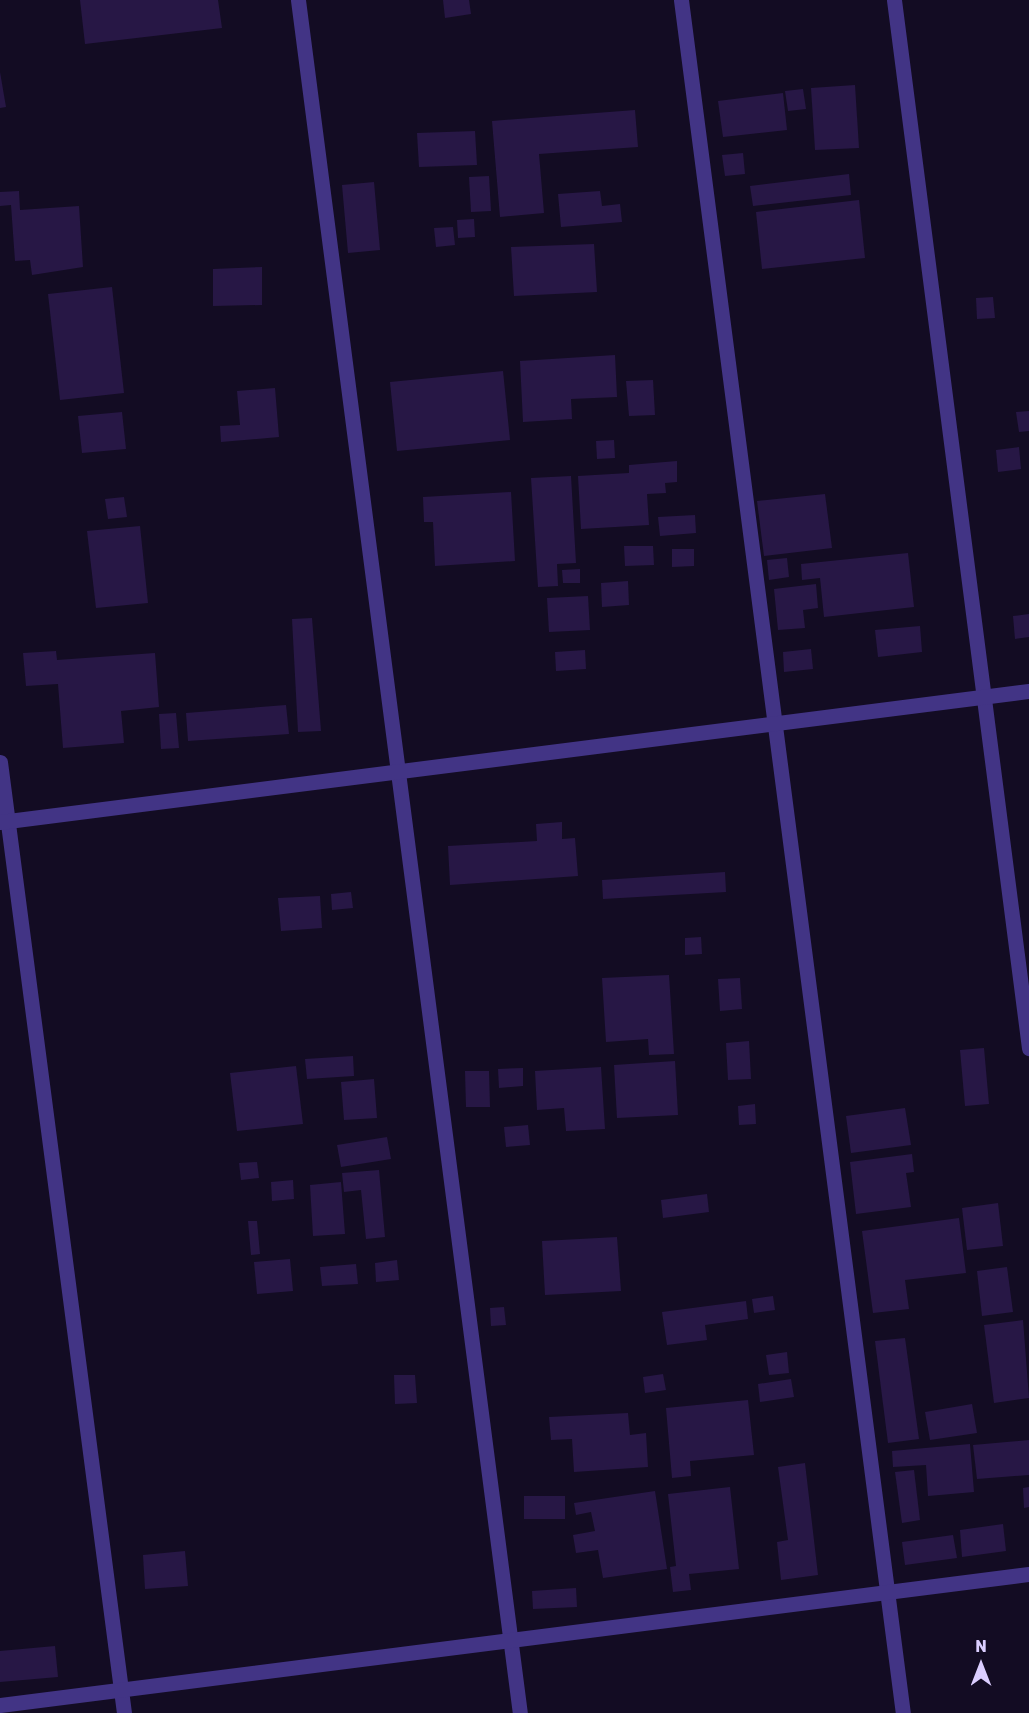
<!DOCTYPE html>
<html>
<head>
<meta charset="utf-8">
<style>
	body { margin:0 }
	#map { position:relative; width:1029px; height:1713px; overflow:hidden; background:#130c23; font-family:Rubik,sans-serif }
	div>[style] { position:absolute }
	.building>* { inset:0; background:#271745 }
	.minor>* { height:15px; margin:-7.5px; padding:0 7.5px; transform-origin:7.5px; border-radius:7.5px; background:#423485 }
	span { translate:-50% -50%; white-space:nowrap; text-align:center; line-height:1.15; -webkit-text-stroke:4.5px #130c23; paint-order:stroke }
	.north { position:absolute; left:951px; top:1635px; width:60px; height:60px; -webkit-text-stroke:4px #130c23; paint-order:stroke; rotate:0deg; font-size:16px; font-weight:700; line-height:24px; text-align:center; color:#dbceff }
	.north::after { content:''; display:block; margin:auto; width:21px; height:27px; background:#dbceff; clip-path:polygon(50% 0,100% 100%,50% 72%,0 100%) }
</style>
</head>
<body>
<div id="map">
	<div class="building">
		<i style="clip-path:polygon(80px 0,218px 0,222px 28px,85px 44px)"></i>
		<i style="clip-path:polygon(443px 0,469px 0,471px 14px,445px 18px)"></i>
		<i style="clip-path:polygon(0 72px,6px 107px,0 108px)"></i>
		<i style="clip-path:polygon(855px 85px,859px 148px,815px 150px,811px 88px)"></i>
		<i style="clip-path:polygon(803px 89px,806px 109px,788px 111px,785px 91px)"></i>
		<i style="clip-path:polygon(783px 93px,787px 130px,723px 137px,718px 101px)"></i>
		<i style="clip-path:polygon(635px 110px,638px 147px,539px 154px,544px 213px,500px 217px,492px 121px)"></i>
		<i style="clip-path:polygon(475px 131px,477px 165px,419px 167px,417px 133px)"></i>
		<i style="clip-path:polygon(743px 153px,745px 174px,725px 176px,722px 155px)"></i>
		<i style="clip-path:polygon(849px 174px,851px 195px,753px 206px,750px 186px)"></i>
		<i style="clip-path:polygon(489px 176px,491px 211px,471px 212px,469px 177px)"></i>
		<i style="clip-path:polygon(374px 182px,380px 250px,348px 253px,342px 185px)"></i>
		<i style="clip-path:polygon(19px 191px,20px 210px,79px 206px,83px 267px,32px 275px,30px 260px,15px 261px,11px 205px,0 206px,0 192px)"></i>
		<i style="clip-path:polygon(600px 191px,602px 206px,620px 204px,622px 222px,561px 227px,558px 194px)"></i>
		<i style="clip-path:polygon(859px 200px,865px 258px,762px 269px,756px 212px)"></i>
		<i style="clip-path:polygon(474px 219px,475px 237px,458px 238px,457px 220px)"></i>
		<i style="clip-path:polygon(453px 227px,455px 245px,436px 247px,434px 228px)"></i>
		<i style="clip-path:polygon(594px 244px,597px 292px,514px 296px,511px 247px)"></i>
		<i style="clip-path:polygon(262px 267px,262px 305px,213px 306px,213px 269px)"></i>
		<i style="clip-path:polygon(112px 287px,124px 393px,60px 400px,48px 294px)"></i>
		<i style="clip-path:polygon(993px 297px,995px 318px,977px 319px,976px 298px)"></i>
		<i style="clip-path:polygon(615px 355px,617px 397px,571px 399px,572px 419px,523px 422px,520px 361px)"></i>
		<i style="clip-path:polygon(503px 371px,510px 440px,397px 451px,390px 382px)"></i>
		<i style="clip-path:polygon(653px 380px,655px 415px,629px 416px,626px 381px)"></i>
		<i style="clip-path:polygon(275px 388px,279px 437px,221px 442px,220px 426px,240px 425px,237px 391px)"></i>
		<i style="clip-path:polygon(1029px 411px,1029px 431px,1019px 432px,1016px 412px)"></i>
		<i style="clip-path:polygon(122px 412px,126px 449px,82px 453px,78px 416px)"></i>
		<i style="clip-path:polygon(614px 440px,615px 458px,597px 459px,596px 441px)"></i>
		<i style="clip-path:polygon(1019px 447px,1021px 469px,998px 472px,996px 450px)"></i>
		<i style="clip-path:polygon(677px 461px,677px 482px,665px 483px,666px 493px,647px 494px,649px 525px,581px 529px,578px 476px,629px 473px,629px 465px)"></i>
		<i style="clip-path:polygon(571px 476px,576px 563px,557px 564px,558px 586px,538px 587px,531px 478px)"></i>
		<i style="clip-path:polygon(511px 492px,515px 561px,435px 566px,433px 522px,424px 522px,423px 497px)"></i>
		<i style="clip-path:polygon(825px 494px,832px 548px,764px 556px,757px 501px)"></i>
		<i style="clip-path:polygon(124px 497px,127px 517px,108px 519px,105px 499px)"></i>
		<i style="clip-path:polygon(695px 515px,696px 533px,660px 536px,658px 517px)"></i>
		<i style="clip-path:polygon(140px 526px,148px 603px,96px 608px,87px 531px)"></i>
		<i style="clip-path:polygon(624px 546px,653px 546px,654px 565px,625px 566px)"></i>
		<i style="clip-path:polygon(672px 549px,694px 549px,694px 566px,672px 567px)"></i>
		<i style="clip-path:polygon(908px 553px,914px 607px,824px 617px,820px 578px,802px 580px,801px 564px)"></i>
		<i style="clip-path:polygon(787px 558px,789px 577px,769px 580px,767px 560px)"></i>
		<i style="clip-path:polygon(580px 569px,580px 583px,563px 583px,562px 570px)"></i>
		<i style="clip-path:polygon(628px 581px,629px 605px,602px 607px,601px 583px)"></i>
		<i style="clip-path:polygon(816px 584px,818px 608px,803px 610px,805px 628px,778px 630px,774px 589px)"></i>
		<i style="clip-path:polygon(588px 596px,590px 630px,549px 632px,547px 598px)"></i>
		<i style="clip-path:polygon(1029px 614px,1029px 637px,1015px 639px,1013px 616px)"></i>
		<i style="clip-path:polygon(312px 618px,321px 731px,298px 732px,292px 619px)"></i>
		<i style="clip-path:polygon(920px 626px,922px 652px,878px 657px,875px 630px)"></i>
		<i style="clip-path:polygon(811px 649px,813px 669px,784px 672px,783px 652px)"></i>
		<i style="clip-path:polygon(585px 650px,586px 669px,556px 671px,555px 652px)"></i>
		<i style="clip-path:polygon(56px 651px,57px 660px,155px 653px,159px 707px,121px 711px,124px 743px,63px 748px,58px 684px,26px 686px,23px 653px)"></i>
		<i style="clip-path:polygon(286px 705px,289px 734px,188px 741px,186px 713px)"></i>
		<i style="clip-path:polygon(176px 713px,179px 748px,161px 749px,159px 714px)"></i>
		<i style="clip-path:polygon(562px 822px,562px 839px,575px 838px,578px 876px,450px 885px,448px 846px,537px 841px,536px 824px)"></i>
		<i style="clip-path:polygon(725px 872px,726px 892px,603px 899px,602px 880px)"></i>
		<i style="clip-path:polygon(351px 892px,353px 908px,332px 910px,331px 894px)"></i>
		<i style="clip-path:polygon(320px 896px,322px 928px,281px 931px,278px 898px)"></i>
		<i style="clip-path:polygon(701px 937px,702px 954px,685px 955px,685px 938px)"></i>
		<i style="clip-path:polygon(669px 975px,674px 1054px,649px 1055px,648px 1039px,606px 1042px,602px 978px)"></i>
		<i style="clip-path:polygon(740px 978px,742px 1009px,720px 1011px,718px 979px)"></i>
		<i style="clip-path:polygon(749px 1041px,751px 1079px,728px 1080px,726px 1043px)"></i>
		<i style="clip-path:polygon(984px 1048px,989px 1104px,965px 1106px,960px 1050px)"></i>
		<i style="clip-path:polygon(353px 1056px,354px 1076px,307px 1079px,305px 1059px)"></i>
		<i style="clip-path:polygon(675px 1061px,678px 1115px,617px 1118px,614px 1065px)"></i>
		<i style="clip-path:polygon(296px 1066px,303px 1124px,237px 1131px,230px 1073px)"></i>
		<i style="clip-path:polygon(601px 1067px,605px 1129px,566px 1131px,564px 1108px,537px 1110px,535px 1071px)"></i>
		<i style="clip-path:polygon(523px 1068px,523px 1086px,499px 1088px,498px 1069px)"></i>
		<i style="clip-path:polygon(465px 1071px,489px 1071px,490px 1107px,466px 1107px)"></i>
		<i style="clip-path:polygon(374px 1079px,377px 1118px,344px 1120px,341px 1082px)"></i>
		<i style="clip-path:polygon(755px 1104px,756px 1124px,739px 1125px,738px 1106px)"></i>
		<i style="clip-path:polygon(905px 1108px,911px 1145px,851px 1153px,846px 1116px)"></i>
		<i style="clip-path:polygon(528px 1125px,530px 1145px,506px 1147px,504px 1127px)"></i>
		<i style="clip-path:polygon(387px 1137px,391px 1159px,341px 1167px,337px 1145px)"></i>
		<i style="clip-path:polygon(912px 1154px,914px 1172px,906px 1173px,911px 1207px,856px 1214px,850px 1162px)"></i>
		<i style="clip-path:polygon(257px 1162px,259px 1178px,241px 1180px,239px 1163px)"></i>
		<i style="clip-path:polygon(379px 1170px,385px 1237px,366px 1239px,361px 1190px,344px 1192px,342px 1173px)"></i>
		<i style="clip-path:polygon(293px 1180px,294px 1199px,272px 1201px,271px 1182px)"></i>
		<i style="clip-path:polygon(341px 1182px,345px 1234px,313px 1236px,310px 1185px)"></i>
		<i style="clip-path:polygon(707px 1194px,709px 1212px,663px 1218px,661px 1200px)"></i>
		<i style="clip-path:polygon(998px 1203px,1003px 1246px,967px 1250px,962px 1208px)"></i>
		<i style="clip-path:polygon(959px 1218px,966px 1273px,905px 1280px,909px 1309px,873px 1313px,862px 1231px)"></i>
		<i style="clip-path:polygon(248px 1221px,257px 1221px,260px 1254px,251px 1255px)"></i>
		<i style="clip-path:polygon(617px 1237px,621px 1291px,545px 1295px,542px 1241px)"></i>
		<i style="clip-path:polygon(290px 1259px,293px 1291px,257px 1294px,254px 1262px)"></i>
		<i style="clip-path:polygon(397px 1260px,399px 1280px,376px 1282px,375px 1263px)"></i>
		<i style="clip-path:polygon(356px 1264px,358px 1284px,322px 1286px,320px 1267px)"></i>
		<i style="clip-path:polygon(1007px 1267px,1013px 1312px,982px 1316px,977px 1271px)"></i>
		<i style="clip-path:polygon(773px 1296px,775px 1310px,754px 1313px,752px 1299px)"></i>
		<i style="clip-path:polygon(746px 1301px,748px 1319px,705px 1325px,707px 1340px,667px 1345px,662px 1312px)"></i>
		<i style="clip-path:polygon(504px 1307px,506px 1325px,491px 1326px,490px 1308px)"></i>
		<i style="clip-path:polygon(1023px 1320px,1029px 1398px,994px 1403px,984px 1325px)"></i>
		<i style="clip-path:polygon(905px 1338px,919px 1439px,888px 1443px,875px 1341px)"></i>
		<i style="clip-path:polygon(787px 1352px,789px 1373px,769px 1375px,766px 1355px)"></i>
		<i style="clip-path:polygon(663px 1374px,666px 1390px,645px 1393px,643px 1377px)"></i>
		<i style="clip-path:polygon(394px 1375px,415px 1375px,417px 1403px,395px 1404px)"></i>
		<i style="clip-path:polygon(791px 1379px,794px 1397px,760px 1402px,758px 1384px)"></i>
		<i style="clip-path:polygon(748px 1400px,754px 1455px,690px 1461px,691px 1476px,672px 1478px,666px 1408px)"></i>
		<i style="clip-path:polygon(972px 1404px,977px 1433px,930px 1440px,925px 1412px)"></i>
		<i style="clip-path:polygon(628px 1413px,630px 1435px,646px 1433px,648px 1467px,574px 1472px,572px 1439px,551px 1440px,549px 1417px)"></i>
		<i style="clip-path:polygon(1029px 1440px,1029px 1475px,977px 1479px,973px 1445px)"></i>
		<i style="clip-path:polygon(970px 1444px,974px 1492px,928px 1496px,926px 1465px,893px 1467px,892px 1451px)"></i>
		<i style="clip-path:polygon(805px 1463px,818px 1575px,781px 1580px,777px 1542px,788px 1540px,778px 1467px)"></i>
		<i style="clip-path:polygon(914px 1470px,920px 1520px,902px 1523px,895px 1472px)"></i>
		<i style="clip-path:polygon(730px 1487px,739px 1569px,689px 1574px,691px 1590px,673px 1592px,670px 1567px,676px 1566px,668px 1494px)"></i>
		<i style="clip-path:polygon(1029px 1487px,1029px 1507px,1024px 1508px,1023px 1488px)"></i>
		<i style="clip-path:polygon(655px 1491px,667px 1569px,603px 1578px,598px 1550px,576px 1553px,573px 1535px,595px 1531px,591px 1512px,576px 1515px,574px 1503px)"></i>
		<i style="clip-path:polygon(524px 1496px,565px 1496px,565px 1519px,524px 1519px)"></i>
		<i style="clip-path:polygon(1003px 1524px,1006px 1551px,962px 1557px,960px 1530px)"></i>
		<i style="clip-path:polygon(953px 1535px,957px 1558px,905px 1565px,902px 1542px)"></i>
		<i style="clip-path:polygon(185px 1551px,188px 1586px,145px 1589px,143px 1555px)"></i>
		<i style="clip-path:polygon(576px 1588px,577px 1607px,533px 1609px,532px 1591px)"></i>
		<i style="clip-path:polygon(55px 1646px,58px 1677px,0 1682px,0 1651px)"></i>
	</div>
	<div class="minor">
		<i style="left:298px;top:0;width:1727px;rotate:82.62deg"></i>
		<i style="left:681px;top:0;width:1727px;rotate:82.62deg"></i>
		<i style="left:894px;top:0;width:1057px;rotate:82.66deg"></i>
		<i style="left:0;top:762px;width:959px;rotate:82.57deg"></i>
		<i style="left:0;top:822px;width:1037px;rotate:-7.26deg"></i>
		<i style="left:0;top:1705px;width:1037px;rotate:-7.26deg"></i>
	</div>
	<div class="north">N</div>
</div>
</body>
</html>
